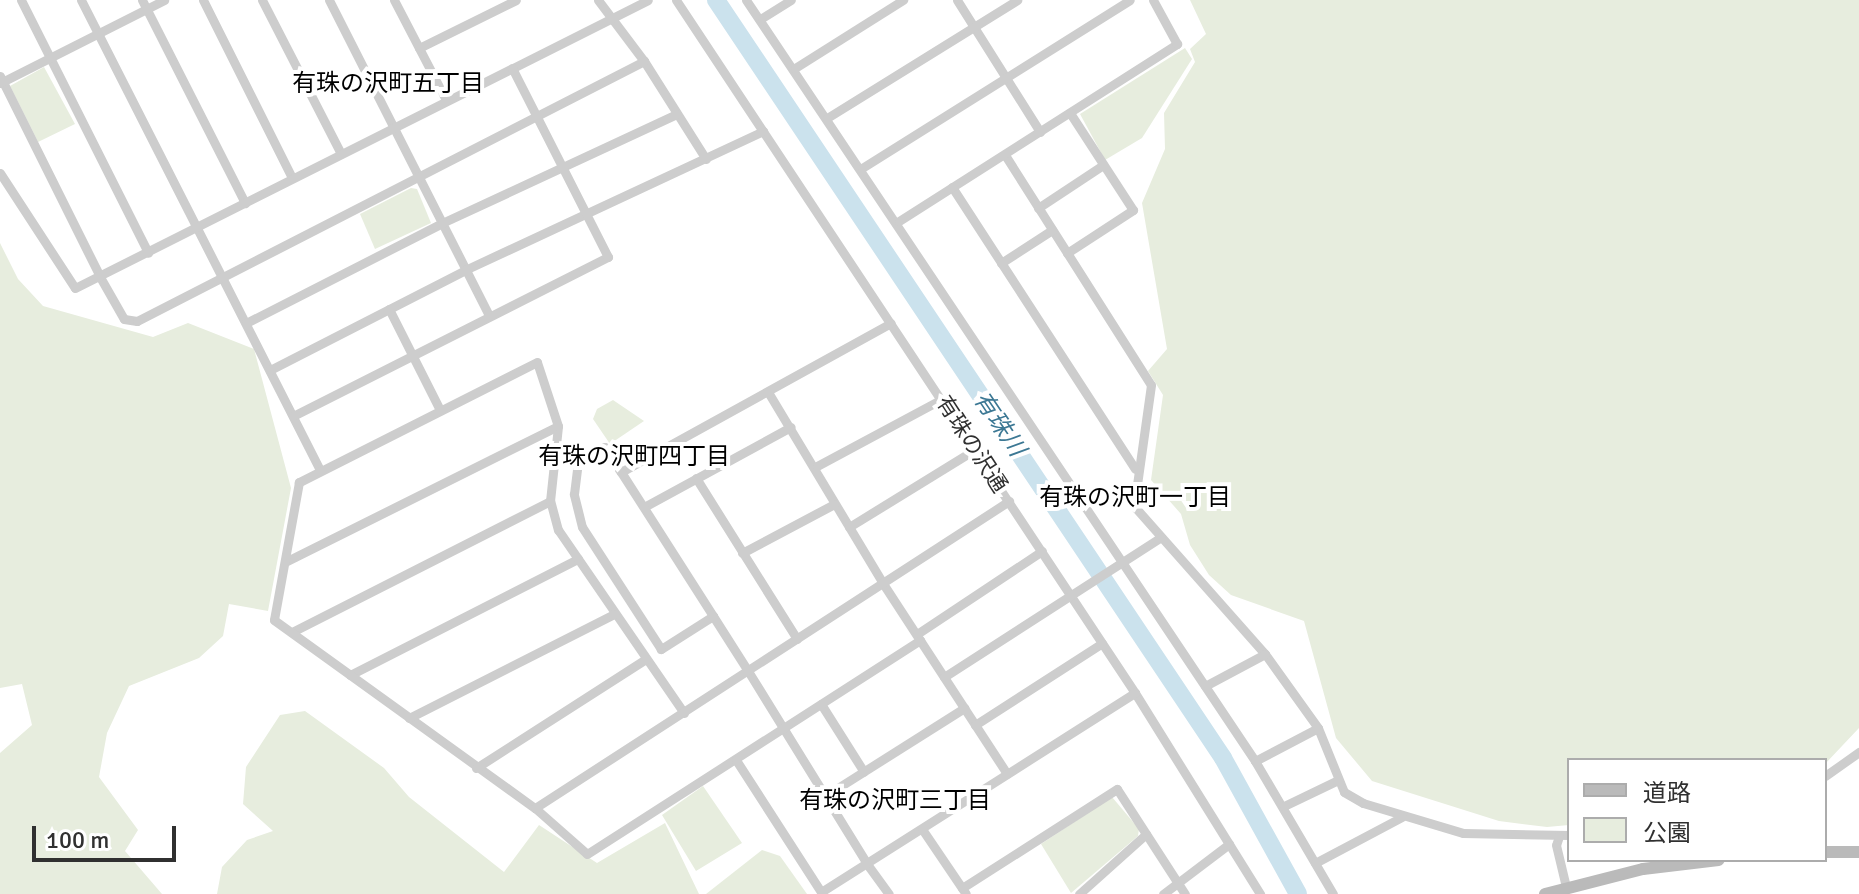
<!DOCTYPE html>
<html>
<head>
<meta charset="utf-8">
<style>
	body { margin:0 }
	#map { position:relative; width:1859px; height:894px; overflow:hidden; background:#fff; font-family:Signika,"Noto Sans JP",sans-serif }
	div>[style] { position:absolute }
	.green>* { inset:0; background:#e7edde }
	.river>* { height:18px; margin:-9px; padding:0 9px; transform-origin:9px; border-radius:9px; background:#cbe2ed }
	.street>* { height:9px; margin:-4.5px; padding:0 4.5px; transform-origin:4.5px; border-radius:4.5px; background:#cdcdcd }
	.secondary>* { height:12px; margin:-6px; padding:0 6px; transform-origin:6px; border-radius:6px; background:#bababa }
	span { translate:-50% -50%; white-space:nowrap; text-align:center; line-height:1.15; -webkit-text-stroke:8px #fff; paint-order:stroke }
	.street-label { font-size:22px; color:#303030 }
	.neighbourhood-label { font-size:24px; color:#000 }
	.water-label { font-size:24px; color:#3c7894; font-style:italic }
	.legend { position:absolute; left:1567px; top:758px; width:260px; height:104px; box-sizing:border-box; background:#fff; border:2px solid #acacac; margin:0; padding:10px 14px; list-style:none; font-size:24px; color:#303030 }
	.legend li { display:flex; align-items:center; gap:16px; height:40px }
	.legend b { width:40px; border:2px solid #acacac }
	.scale { position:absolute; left:32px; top:826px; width:144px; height:36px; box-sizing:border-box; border:4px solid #303030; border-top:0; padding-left:10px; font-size:24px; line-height:28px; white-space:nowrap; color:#303030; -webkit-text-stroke:6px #fff; paint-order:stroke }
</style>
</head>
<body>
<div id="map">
	<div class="green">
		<i style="clip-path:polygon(1190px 0,1859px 0,1859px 728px,1825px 764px,1825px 760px,1569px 760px,1569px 825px,1547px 827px,1499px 821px,1372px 781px,1336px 738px,1304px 621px,1231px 595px,1209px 575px,1190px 545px,1181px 514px,1151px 480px,1163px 395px,1148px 371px,1167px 349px,1142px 203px,1165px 149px,1164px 113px,1195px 62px,1190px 49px,1206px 34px)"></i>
		<i style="clip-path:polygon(1185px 48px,1192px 59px,1142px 138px,1105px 160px,1080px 114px)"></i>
		<i style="clip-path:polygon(44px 67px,75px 124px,38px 142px,10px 86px)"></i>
		<i style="clip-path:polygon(411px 188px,417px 189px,431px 223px,375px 249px,360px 214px)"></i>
		<i style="clip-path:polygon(0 243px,18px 279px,43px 306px,153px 337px,188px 323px,254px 349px,291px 488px,268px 611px,229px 604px,223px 636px,199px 658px,129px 686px,107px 733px,99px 777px,138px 830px,125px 851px,162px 894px,0 894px,0 753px,32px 725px,22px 684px,0 688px)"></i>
		<i style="clip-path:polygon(613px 400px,644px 421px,610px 444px,593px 419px,597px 409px)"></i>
		<i style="clip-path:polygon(305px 711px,384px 768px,409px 797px,504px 872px,539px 825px,597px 863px,665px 823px,699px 894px,217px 894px,222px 867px,247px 840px,273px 831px,243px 804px,246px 767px,280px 715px)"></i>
		<i style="clip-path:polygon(703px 786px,742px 843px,696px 871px,662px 815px)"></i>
		<i style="clip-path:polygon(1112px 797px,1139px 829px,1138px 836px,1071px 893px,1041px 844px)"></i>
		<i style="clip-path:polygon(762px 850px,780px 856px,807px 894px,706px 894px)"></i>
	</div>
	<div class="river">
		<i style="left:716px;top:0;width:912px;rotate:56.22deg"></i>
		<i style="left:1223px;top:758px;width:155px;rotate:61.1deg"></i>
	</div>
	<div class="street">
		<i style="left:21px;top:0;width:283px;rotate:63.3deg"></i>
		<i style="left:81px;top:0;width:527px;rotate:63.05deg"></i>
		<i style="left:142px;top:0;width:228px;rotate:63.1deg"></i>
		<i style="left:203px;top:0;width:199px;rotate:63.4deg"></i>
		<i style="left:262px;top:0;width:173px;rotate:62.8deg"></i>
		<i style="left:329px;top:0;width:354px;rotate:63.1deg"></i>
		<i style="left:394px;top:0;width:113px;rotate:62.5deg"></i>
		<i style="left:598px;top:0;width:76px;rotate:53deg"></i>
		<i style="left:644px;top:61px;width:116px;rotate:57.7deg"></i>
		<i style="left:676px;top:0;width:831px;rotate:56.48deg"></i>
		<i style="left:1135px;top:693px;width:237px;rotate:58.1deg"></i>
		<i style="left:746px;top:0;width:916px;rotate:56.22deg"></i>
		<i style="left:1255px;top:761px;width:154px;rotate:59.6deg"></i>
		<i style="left:957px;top:0;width:156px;rotate:57.8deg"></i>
		<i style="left:762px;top:18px;width:34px;rotate:-32deg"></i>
		<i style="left:419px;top:48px;width:108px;rotate:-26.3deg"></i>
		<i style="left:795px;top:68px;width:128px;rotate:-32.2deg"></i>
		<i style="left:0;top:76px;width:225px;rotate:63.5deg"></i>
		<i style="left:100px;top:277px;width:48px;rotate:60.3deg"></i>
		<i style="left:124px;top:319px;width:13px;rotate:9deg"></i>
		<i style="left:137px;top:321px;width:570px;rotate:-27.15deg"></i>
		<i style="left:0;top:83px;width:184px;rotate:-26.8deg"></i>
		<i style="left:827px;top:118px;width:224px;rotate:-31.8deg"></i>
		<i style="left:1005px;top:155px;width:272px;rotate:57.6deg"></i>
		<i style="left:1151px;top:385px;width:122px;rotate:98deg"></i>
		<i style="left:1134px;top:506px;width:198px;rotate:48.5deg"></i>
		<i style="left:1265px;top:654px;width:91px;rotate:54.4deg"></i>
		<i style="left:1318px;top:728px;width:69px;rotate:67.9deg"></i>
		<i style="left:1344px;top:792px;width:22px;rotate:30deg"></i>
		<i style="left:1363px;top:803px;width:104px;rotate:16.7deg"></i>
		<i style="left:1463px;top:833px;width:106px;rotate:1.1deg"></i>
		<i style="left:862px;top:168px;width:316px;rotate:-32.1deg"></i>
		<i style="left:0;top:173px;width:137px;rotate:56.9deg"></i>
		<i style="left:75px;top:288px;width:641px;rotate:-26.68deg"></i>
		<i style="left:952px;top:187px;width:336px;rotate:57deg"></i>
		<i style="left:1038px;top:208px;width:78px;rotate:-33.5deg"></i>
		<i style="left:899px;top:221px;width:330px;rotate:-32.5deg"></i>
		<i style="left:1177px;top:44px;width:50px;rotate:-118.6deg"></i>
		<i style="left:1067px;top:253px;width:79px;rotate:-33.1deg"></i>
		<i style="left:1133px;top:210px;width:116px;rotate:-123deg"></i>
		<i style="left:1001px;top:263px;width:61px;rotate:-32.9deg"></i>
		<i style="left:389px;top:309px;width:113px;rotate:63.2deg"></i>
		<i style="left:246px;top:323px;width:220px;rotate:-27deg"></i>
		<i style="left:442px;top:223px;width:259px;rotate:-24.9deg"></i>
		<i style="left:270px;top:370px;width:219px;rotate:-27.1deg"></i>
		<i style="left:465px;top:270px;width:329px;rotate:-25deg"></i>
		<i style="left:768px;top:392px;width:222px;rotate:59deg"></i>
		<i style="left:882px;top:582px;width:229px;rotate:56.9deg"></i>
		<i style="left:293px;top:416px;width:353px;rotate:-26.8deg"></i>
		<i style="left:608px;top:257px;width:212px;rotate:-116.9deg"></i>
		<i style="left:817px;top:466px;width:142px;rotate:-28.2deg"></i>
		<i style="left:621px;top:472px;width:308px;rotate:-28.9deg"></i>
		<i style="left:696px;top:478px;width:190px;rotate:57.9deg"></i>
		<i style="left:644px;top:507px;width:167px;rotate:-28.6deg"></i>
		<i style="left:849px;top:527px;width:149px;rotate:-31.6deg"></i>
		<i style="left:742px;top:553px;width:104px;rotate:-28deg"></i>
		<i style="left:285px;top:562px;width:305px;rotate:-26.5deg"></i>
		<i style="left:713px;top:616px;width:62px;rotate:147.6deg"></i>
		<i style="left:661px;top:649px;width:145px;rotate:-122.9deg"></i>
		<i style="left:582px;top:527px;width:34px;rotate:-104deg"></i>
		<i style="left:574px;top:494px;width:33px;rotate:-83deg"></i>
		<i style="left:578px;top:461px;width:30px;rotate:-28deg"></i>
		<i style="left:604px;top:447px;width:30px;rotate:56deg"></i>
		<i style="left:621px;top:472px;width:171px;rotate:57.4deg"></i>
		<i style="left:713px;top:616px;width:65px;rotate:57.5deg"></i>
		<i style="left:748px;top:671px;width:227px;rotate:58.3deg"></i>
		<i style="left:867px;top:864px;width:37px;rotate:54deg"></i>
		<i style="left:292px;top:632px;width:289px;rotate:-26.9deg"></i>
		<i style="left:917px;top:634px;width:150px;rotate:-33.6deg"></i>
		<i style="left:350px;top:675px;width:256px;rotate:-27deg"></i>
		<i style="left:944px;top:677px;width:258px;rotate:-32.8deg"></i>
		<i style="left:1205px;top:686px;width:68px;rotate:-28.1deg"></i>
		<i style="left:821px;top:704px;width:80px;rotate:57.7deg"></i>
		<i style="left:684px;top:713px;width:222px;rotate:-124.5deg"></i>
		<i style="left:558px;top:530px;width:30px;rotate:-105deg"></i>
		<i style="left:550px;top:501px;width:75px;rotate:-83.9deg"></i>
		<i style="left:558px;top:426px;width:67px;rotate:-108.2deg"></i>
		<i style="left:537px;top:362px;width:267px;rotate:153.2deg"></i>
		<i style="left:299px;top:482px;width:140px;rotate:100.3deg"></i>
		<i style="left:274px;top:620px;width:322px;rotate:35.8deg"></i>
		<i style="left:535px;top:808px;width:69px;rotate:41.5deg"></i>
		<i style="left:587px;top:854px;width:396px;rotate:-32.7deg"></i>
		<i style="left:409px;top:718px;width:230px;rotate:-26.9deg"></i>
		<i style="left:975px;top:725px;width:151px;rotate:-32.8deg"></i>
		<i style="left:736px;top:760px;width:157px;rotate:57.2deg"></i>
		<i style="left:821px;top:892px;width:372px;rotate:-32.4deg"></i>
		<i style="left:1255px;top:761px;width:71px;rotate:-27.6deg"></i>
		<i style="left:476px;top:768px;width:202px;rotate:-32.7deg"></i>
		<i style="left:1825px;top:776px;width:42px;rotate:-35.2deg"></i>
		<i style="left:825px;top:796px;width:165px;rotate:-32.3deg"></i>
		<i style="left:1284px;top:806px;width:58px;rotate:-25.7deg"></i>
		<i style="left:535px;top:808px;width:565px;rotate:-32.93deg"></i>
		<i style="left:922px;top:829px;width:78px;rotate:55.9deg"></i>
		<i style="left:1559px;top:836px;width:9px;rotate:108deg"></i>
		<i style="left:1556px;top:845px;width:43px;rotate:76.6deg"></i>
		<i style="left:1315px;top:863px;width:98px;rotate:-27.9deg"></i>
		<i style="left:962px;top:888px;width:184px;rotate:-32.6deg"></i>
		<i style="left:1117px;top:789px;width:125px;rotate:57.1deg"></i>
		<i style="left:1079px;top:894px;width:90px;rotate:-41.8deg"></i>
		<i style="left:1163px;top:894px;width:83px;rotate:-37.1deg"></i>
	</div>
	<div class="secondary">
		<i style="left:1825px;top:852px;width:34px"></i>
		<i style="left:1545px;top:894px;width:101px;rotate:-14.3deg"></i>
		<i style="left:1643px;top:869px;width:76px;rotate:-6.8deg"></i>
	</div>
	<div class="street-label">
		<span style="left:972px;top:444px;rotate:57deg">有珠の沢通</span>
	</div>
	<div class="neighbourhood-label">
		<span style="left:388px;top:84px">有珠の沢町五丁目</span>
		<span style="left:634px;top:457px">有珠の沢町四丁目</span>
		<span style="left:1135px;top:498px">有珠の沢町一丁目</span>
		<span style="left:895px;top:801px">有珠の沢町三丁目</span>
	</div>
	<div class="water-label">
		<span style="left:999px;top:424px;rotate:56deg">有珠川</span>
	</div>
	<ul class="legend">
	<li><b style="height:10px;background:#bababa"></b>道路</li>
	<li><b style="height:22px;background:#e7edde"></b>公園</li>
	</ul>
	<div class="scale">100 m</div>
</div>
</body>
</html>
